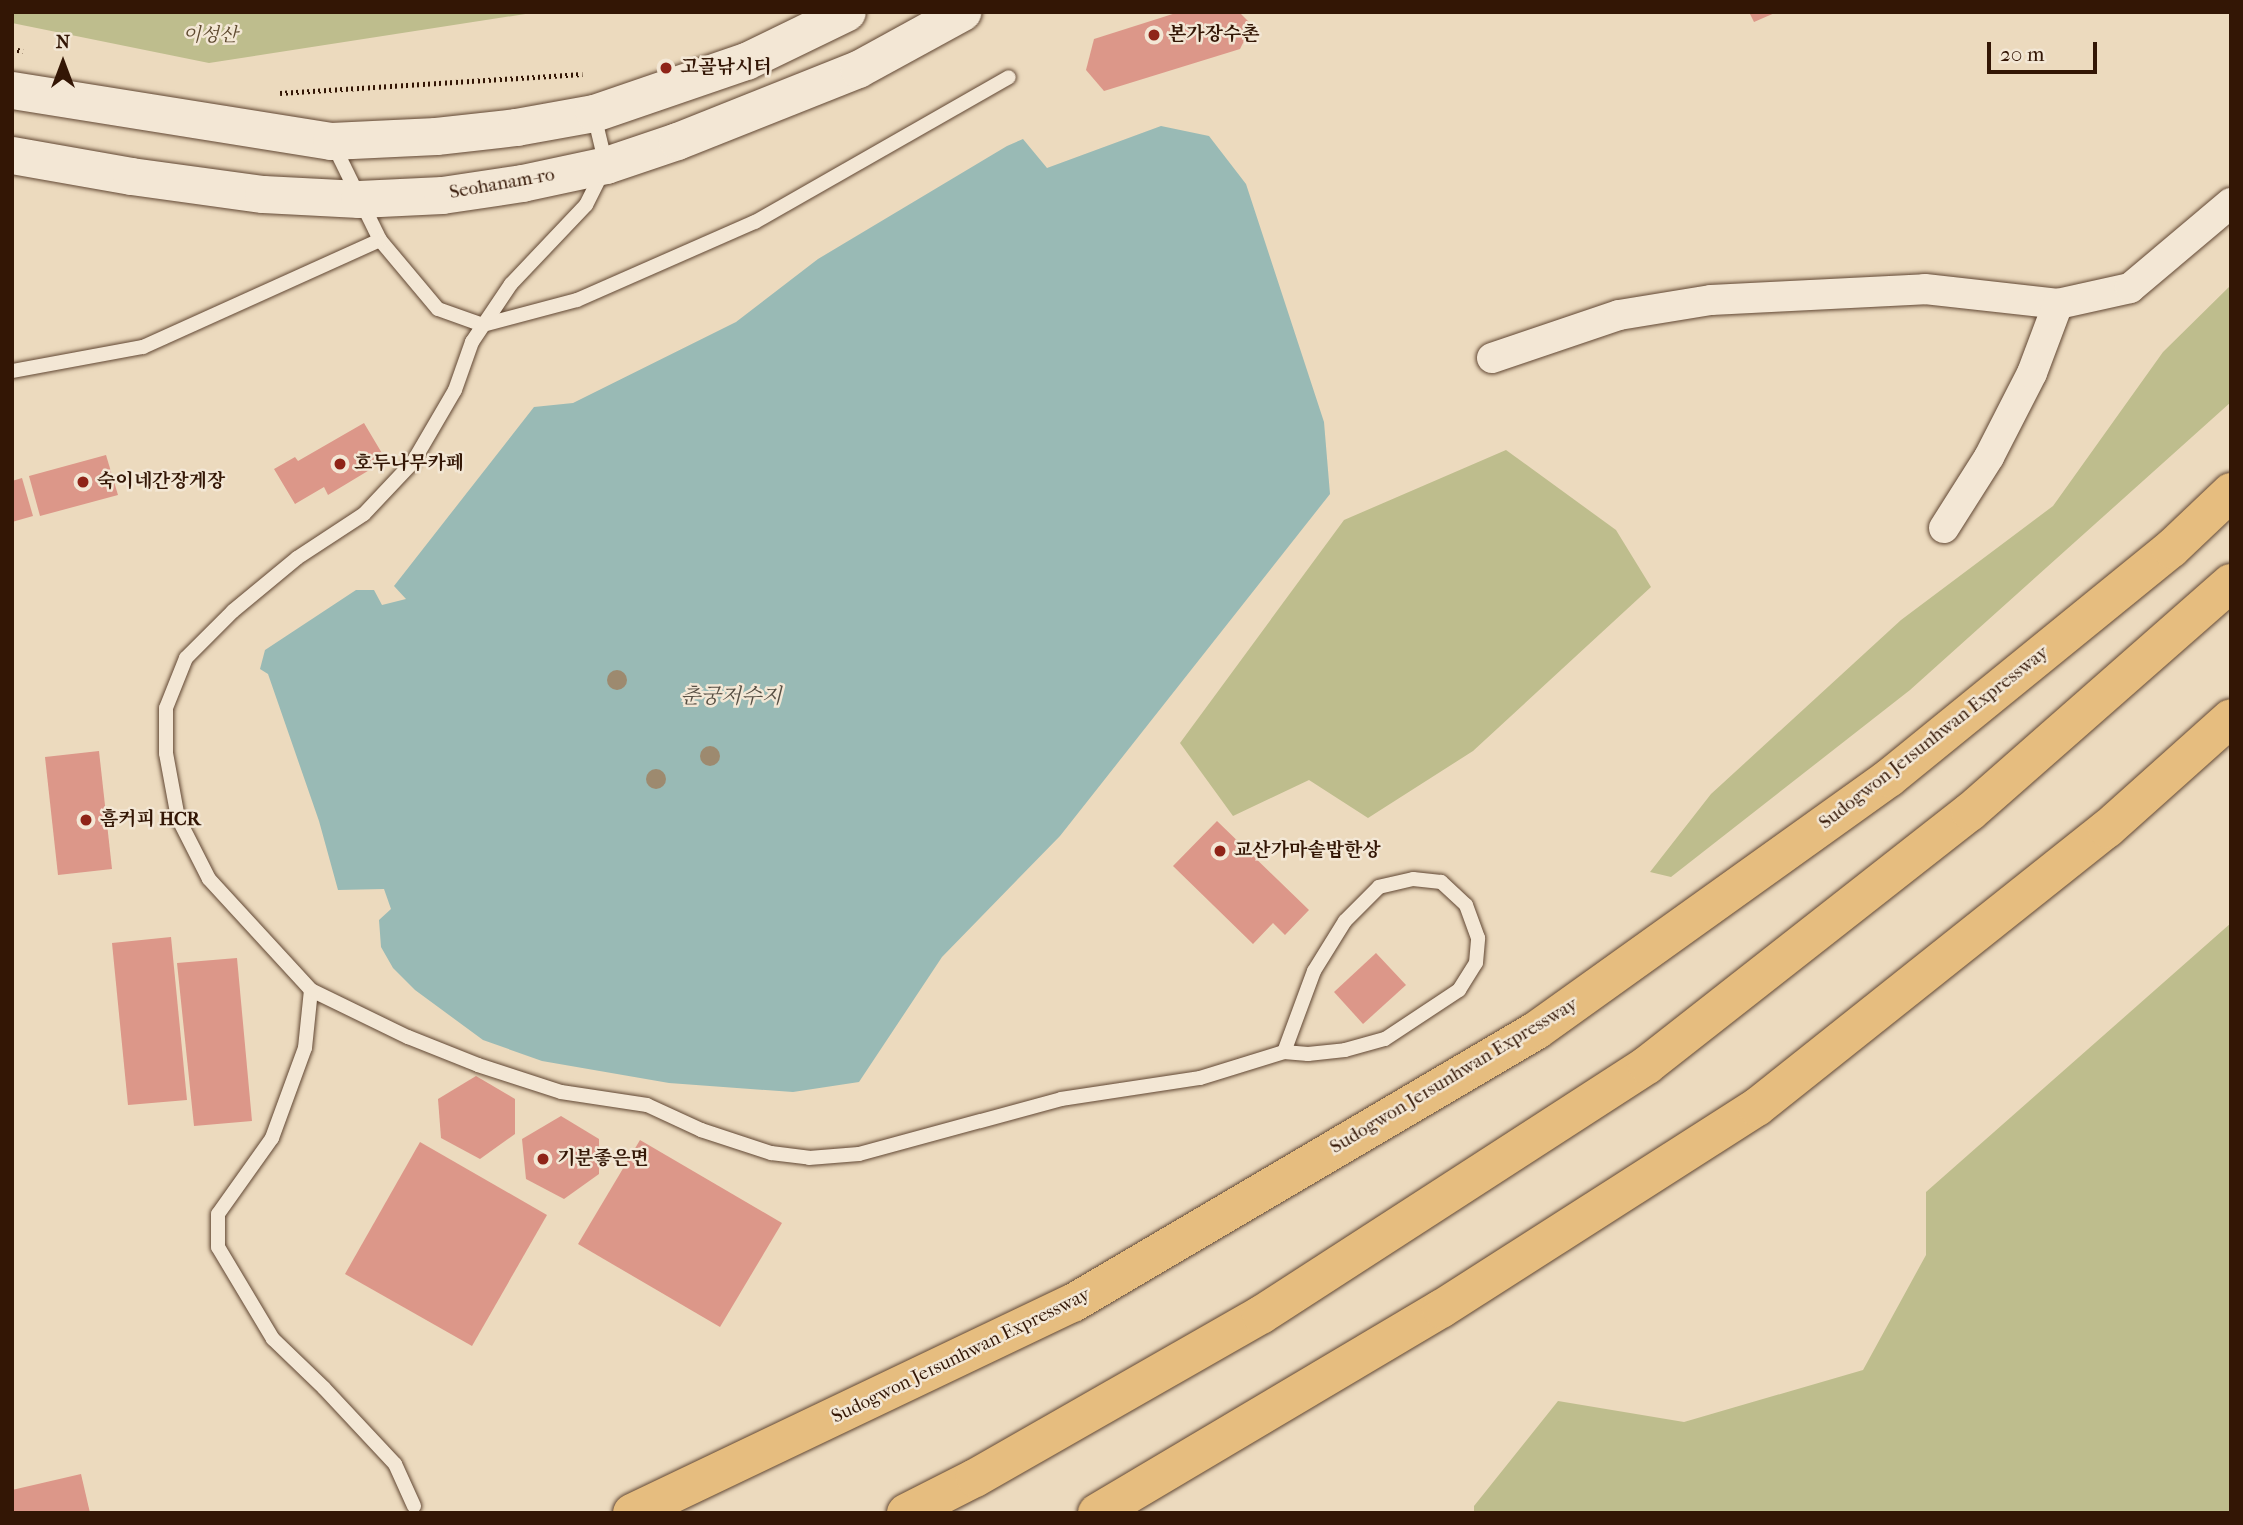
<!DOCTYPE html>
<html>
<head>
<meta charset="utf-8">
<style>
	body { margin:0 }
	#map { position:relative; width:2243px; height:1525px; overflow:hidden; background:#ecdabe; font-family:"IM FELL French Canon","Noto Serif KR",serif }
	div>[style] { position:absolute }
	.green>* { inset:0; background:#bebd8d }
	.water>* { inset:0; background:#99bab5 }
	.building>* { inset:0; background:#dc9789 }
	.path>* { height:4.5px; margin-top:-2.25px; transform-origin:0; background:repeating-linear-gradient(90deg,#331605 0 2px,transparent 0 5.5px) }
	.roads { filter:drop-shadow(0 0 2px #614733) drop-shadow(0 0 2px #614733) }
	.service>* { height:14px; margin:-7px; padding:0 7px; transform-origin:7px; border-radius:7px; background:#f3e7d5 }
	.minor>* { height:30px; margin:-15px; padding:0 15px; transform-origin:15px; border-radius:15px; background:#f3e7d5 }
	.tertiary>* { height:37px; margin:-18.5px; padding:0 18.5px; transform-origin:18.5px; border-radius:18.5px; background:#f3e7d5 }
	.motorway>* { height:38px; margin:-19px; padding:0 19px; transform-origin:19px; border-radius:19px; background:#e6bd7f }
	.trees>* { width:20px; height:20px; margin:-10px; border-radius:50%; background:#9d8a6f }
	.dots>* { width:19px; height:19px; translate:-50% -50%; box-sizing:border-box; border:4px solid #f3e7d5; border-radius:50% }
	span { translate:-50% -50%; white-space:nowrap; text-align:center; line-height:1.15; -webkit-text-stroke:5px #f3e7d5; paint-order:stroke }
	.poi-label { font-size:19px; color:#331605; font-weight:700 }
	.left { translate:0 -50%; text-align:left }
	.park-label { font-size:19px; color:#5d482e; font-style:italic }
	.street-label { font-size:19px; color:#331605 }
	.water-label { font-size:21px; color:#574f43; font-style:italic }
	.frame { position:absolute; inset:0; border:14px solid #331605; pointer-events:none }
	.north { position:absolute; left:28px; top:28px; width:70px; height:70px; -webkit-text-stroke:5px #f3e7d5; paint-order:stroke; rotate:0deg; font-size:19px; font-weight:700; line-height:28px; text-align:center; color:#331605 }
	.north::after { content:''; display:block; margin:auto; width:24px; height:32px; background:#331605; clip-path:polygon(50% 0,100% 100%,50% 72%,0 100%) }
	.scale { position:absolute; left:1987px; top:42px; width:110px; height:32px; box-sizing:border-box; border:4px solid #331605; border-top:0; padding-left:9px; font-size:21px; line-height:24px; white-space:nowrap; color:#331605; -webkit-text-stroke:5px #f3e7d5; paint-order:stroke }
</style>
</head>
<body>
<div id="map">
	<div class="green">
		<i style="clip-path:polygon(12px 12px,538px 12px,209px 63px,12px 23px)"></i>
		<i style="clip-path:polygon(2231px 285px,2231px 402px,1910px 690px,1671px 877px,1650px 872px,1711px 794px,1901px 620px,2053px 506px,2163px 352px)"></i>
		<i style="clip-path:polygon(1506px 450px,1616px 530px,1651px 587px,1473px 751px,1368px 818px,1309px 780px,1233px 816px,1180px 743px,1344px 520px)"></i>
		<i style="clip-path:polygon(2231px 923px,2231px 1513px,1474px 1513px,1474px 1506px,1558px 1401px,1684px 1422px,1863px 1370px,1926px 1255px,1926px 1192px)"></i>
	</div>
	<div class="water">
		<i style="clip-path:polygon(1161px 126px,1209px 136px,1246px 184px,1324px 422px,1330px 494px,1060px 836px,942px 957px,859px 1082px,793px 1092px,669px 1083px,542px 1061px,483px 1040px,415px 990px,393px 968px,381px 947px,379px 920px,391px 909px,384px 889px,338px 890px,319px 821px,268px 674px,260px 669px,265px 650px,356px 590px,374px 590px,382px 605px,406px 599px,394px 586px,534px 407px,573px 403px,736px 322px,818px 259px,1007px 146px,1023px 139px,1047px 168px)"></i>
	</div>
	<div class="building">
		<i style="clip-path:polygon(1179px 12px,1239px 12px,1252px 25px,1240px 49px,1104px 91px,1086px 70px,1094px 39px)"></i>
		<i style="clip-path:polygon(1749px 12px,1777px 12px,1754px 22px)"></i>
		<i style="clip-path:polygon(364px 423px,386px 460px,328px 495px,324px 487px,295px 504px,274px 469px,295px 457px,298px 461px)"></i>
		<i style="clip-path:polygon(106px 455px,118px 495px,40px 516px,29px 476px)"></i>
		<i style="clip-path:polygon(22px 478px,33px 516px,12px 522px,12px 481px)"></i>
		<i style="clip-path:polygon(99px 751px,112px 869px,58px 875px,45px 757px)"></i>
		<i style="clip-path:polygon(1217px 821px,1309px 910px,1285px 935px,1273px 923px,1253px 944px,1173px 866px)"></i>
		<i style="clip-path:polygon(171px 937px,187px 1100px,128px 1105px,112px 943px)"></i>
		<i style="clip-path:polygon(1376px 953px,1406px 985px,1363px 1024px,1334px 992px)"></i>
		<i style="clip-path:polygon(237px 958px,252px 1121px,194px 1126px,177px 963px)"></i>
		<i style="clip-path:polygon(476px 1076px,515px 1099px,515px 1134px,480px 1159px,441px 1138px,438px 1099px)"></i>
		<i style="clip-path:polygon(561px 1116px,599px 1139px,599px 1174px,564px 1199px,526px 1179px,522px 1139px)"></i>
		<i style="clip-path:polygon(640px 1140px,782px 1223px,720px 1327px,578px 1244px)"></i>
		<i style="clip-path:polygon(420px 1142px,547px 1215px,472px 1346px,345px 1274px)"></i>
		<i style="clip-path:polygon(81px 1474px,90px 1513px,12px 1513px,12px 1490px)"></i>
	</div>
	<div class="path">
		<i style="left:12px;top:49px;width:11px;rotate:10deg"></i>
		<i style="left:280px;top:93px;width:303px;rotate:-3.6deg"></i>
	</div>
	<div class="roads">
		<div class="service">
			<i style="left:332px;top:142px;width:109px;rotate:63.9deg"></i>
			<i style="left:380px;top:240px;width:90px;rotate:50deg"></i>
			<i style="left:438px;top:309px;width:48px;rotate:19.6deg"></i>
			<i style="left:483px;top:325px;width:97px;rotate:-14.9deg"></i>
			<i style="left:577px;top:300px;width:194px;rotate:-23.7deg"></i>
			<i style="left:755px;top:222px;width:292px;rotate:-29.7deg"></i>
			<i style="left:12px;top:371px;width:133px;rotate:-10.4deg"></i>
			<i style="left:143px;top:347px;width:260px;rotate:-24.3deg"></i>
			<i style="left:311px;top:990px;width:108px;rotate:25.9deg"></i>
			<i style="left:408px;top:1037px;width:75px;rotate:21.8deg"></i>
			<i style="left:478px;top:1065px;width:87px;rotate:18deg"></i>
			<i style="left:561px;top:1092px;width:87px;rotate:8.6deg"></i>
			<i style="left:647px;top:1105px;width:60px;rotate:24.8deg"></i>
			<i style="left:701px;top:1130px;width:74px;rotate:18.2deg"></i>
			<i style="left:771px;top:1153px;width:38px;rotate:7deg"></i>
			<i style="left:809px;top:1158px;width:50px;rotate:-4.6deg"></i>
			<i style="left:859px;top:1154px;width:209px;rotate:-15.2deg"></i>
			<i style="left:1061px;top:1099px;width:141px;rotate:-8.6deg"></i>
			<i style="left:1200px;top:1078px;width:88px;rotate:-17.2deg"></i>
			<i style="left:1284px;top:1052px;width:24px;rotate:5deg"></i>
			<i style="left:1308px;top:1054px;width:37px;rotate:-6deg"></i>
			<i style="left:1345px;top:1050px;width:41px;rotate:-15.4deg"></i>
			<i style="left:1385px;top:1039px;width:89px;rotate:-33.5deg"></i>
			<i style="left:1459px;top:990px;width:32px;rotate:-58deg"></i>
			<i style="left:1476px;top:963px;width:25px;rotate:-85deg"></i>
			<i style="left:1478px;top:938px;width:35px;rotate:-110deg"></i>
			<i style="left:1466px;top:905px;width:34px;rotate:-137deg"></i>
			<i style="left:1441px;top:882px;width:28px;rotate:-174deg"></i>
			<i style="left:1413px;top:879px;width:35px;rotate:167deg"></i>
			<i style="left:1379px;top:887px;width:48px;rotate:135deg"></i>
			<i style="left:1345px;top:921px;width:59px;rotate:121.8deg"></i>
			<i style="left:1314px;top:971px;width:86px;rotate:110.3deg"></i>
			<i style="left:414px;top:1506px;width:46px;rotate:-114.3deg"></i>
			<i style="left:395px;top:1464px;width:104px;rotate:-133.1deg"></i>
			<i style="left:324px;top:1388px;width:71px;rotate:-136.1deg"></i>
			<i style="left:273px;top:1339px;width:107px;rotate:-120.9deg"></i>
			<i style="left:218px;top:1247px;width:33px;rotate:-90deg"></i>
			<i style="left:218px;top:1214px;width:93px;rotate:-54.6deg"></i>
			<i style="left:272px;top:1138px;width:96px;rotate:-69.9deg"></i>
			<i style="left:305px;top:1048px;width:58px;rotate:-84.1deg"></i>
			<i style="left:311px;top:990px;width:151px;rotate:-132.6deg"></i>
			<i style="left:209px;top:879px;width:68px;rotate:-116.9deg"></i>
			<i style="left:178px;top:818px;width:66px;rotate:-100.5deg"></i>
			<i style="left:166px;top:753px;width:45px;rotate:-90deg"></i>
			<i style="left:166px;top:708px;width:54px;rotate:-68.2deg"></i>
			<i style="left:186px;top:658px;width:66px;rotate:-45deg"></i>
			<i style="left:233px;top:611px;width:83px;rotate:-39.6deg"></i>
			<i style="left:297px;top:558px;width:80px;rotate:-33.3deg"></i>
			<i style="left:364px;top:514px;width:71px;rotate:-46.7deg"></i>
			<i style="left:413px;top:462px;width:83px;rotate:-59.7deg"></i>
			<i style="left:455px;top:390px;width:51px;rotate:-70.5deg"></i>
			<i style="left:472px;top:342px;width:70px;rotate:-56.1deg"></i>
			<i style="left:511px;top:284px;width:109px;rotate:-46.5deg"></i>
			<i style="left:586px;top:205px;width:45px;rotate:-63.4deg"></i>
			<i style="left:606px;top:165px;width:51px;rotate:-103.5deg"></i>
		</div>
		<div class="minor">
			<i style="left:1492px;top:358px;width:134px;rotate:-18.7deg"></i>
			<i style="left:1619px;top:315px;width:93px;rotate:-9.3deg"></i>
			<i style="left:1711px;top:300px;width:214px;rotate:-2.9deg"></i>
			<i style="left:1925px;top:289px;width:134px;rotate:6.4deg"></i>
			<i style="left:2058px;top:304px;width:74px;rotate:-12.5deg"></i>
			<i style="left:2130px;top:288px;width:132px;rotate:-40.1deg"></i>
			<i style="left:1944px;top:528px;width:84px;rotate:-57.6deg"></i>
			<i style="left:1989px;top:457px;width:94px;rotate:-62.9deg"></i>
			<i style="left:2032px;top:373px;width:74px;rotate:-69.4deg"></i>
		</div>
		<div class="tertiary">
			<i style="left:12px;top:90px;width:323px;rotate:9.1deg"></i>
			<i style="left:331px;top:141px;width:105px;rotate:-2.7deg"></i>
			<i style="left:436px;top:136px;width:81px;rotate:-6.4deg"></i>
			<i style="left:516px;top:127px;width:79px;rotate:-10.2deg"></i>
			<i style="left:594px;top:113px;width:161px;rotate:-18.9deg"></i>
			<i style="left:746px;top:61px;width:112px;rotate:-25.9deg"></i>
			<i style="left:12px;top:155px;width:121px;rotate:10deg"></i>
			<i style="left:131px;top:176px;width:133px;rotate:7.8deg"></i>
			<i style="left:263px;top:194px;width:96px;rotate:3deg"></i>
			<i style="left:359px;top:199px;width:83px;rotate:-2.8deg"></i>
			<i style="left:442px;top:195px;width:81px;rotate:-8.5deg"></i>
			<i style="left:522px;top:183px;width:86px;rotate:-12.1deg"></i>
			<i style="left:606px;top:165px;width:75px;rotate:-18.7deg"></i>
			<i style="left:677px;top:141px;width:195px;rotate:-21.7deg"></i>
			<i style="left:858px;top:69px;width:119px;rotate:-28.7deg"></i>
		</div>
		<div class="motorway">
			<i style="left:632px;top:1513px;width:488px;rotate:-25.5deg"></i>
			<i style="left:1073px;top:1303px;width:538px;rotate:-30.47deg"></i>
			<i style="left:1537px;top:1030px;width:433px;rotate:-35.6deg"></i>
			<i style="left:1889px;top:778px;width:363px;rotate:-39.1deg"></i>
			<i style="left:2171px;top:549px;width:83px;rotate:-43.5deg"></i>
			<i style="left:906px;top:1513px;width:77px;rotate:-26.9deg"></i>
			<i style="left:975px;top:1478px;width:329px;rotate:-29.7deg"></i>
			<i style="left:1261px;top:1315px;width:460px;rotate:-32.9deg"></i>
			<i style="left:1647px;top:1065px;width:410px;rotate:-38.1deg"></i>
			<i style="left:1970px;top:812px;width:347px;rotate:-41.3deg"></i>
			<i style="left:1097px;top:1513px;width:400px;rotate:-30.7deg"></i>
			<i style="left:1441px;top:1309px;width:375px;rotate:-32.6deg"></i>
			<i style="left:1757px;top:1107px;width:447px;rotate:-38.5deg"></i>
			<i style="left:2107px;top:829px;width:166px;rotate:-41.8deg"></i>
		</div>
	</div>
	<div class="trees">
		<i style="left:617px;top:680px"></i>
		<i style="left:710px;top:756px"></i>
		<i style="left:656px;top:779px"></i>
	</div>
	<div class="dots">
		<i style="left:1154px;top:35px;background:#8f2418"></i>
		<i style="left:666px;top:68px;background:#8f2418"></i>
		<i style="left:340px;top:464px;background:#8f2418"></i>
		<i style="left:83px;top:482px;background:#8f2418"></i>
		<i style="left:86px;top:820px;background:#8f2418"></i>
		<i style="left:1220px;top:851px;background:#8f2418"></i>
		<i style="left:543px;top:1159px;background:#8f2418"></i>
	</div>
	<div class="poi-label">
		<span class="left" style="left:1168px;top:35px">본가장수촌</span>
		<span class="left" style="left:680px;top:68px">고골낚시터</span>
		<span class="left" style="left:354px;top:464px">호두나무카페</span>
		<span class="left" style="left:97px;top:482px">숙이네간장게장</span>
		<span class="left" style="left:100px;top:820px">흠커피 HCR</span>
		<span class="left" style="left:1234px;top:851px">교산가마솥밥한상</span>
		<span class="left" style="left:557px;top:1159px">기분좋은면</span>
	</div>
	<div class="park-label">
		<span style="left:210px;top:36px">이성산</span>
	</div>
	<div class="street-label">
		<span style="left:502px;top:184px;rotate:-10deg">Seohanam-ro</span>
		<span style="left:1934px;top:738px;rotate:-38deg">Sudogwon Je1sunhwan Expressway</span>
		<span style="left:1454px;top:1076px;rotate:-31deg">Sudogwon Je1sunhwan Expressway</span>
		<span style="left:961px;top:1356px;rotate:-26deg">Sudogwon Je1sunhwan Expressway</span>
	</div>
	<div class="water-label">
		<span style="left:731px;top:696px">춘궁저수지</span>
	</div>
	<div class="frame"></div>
	<div class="north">N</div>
	<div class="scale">20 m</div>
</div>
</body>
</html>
